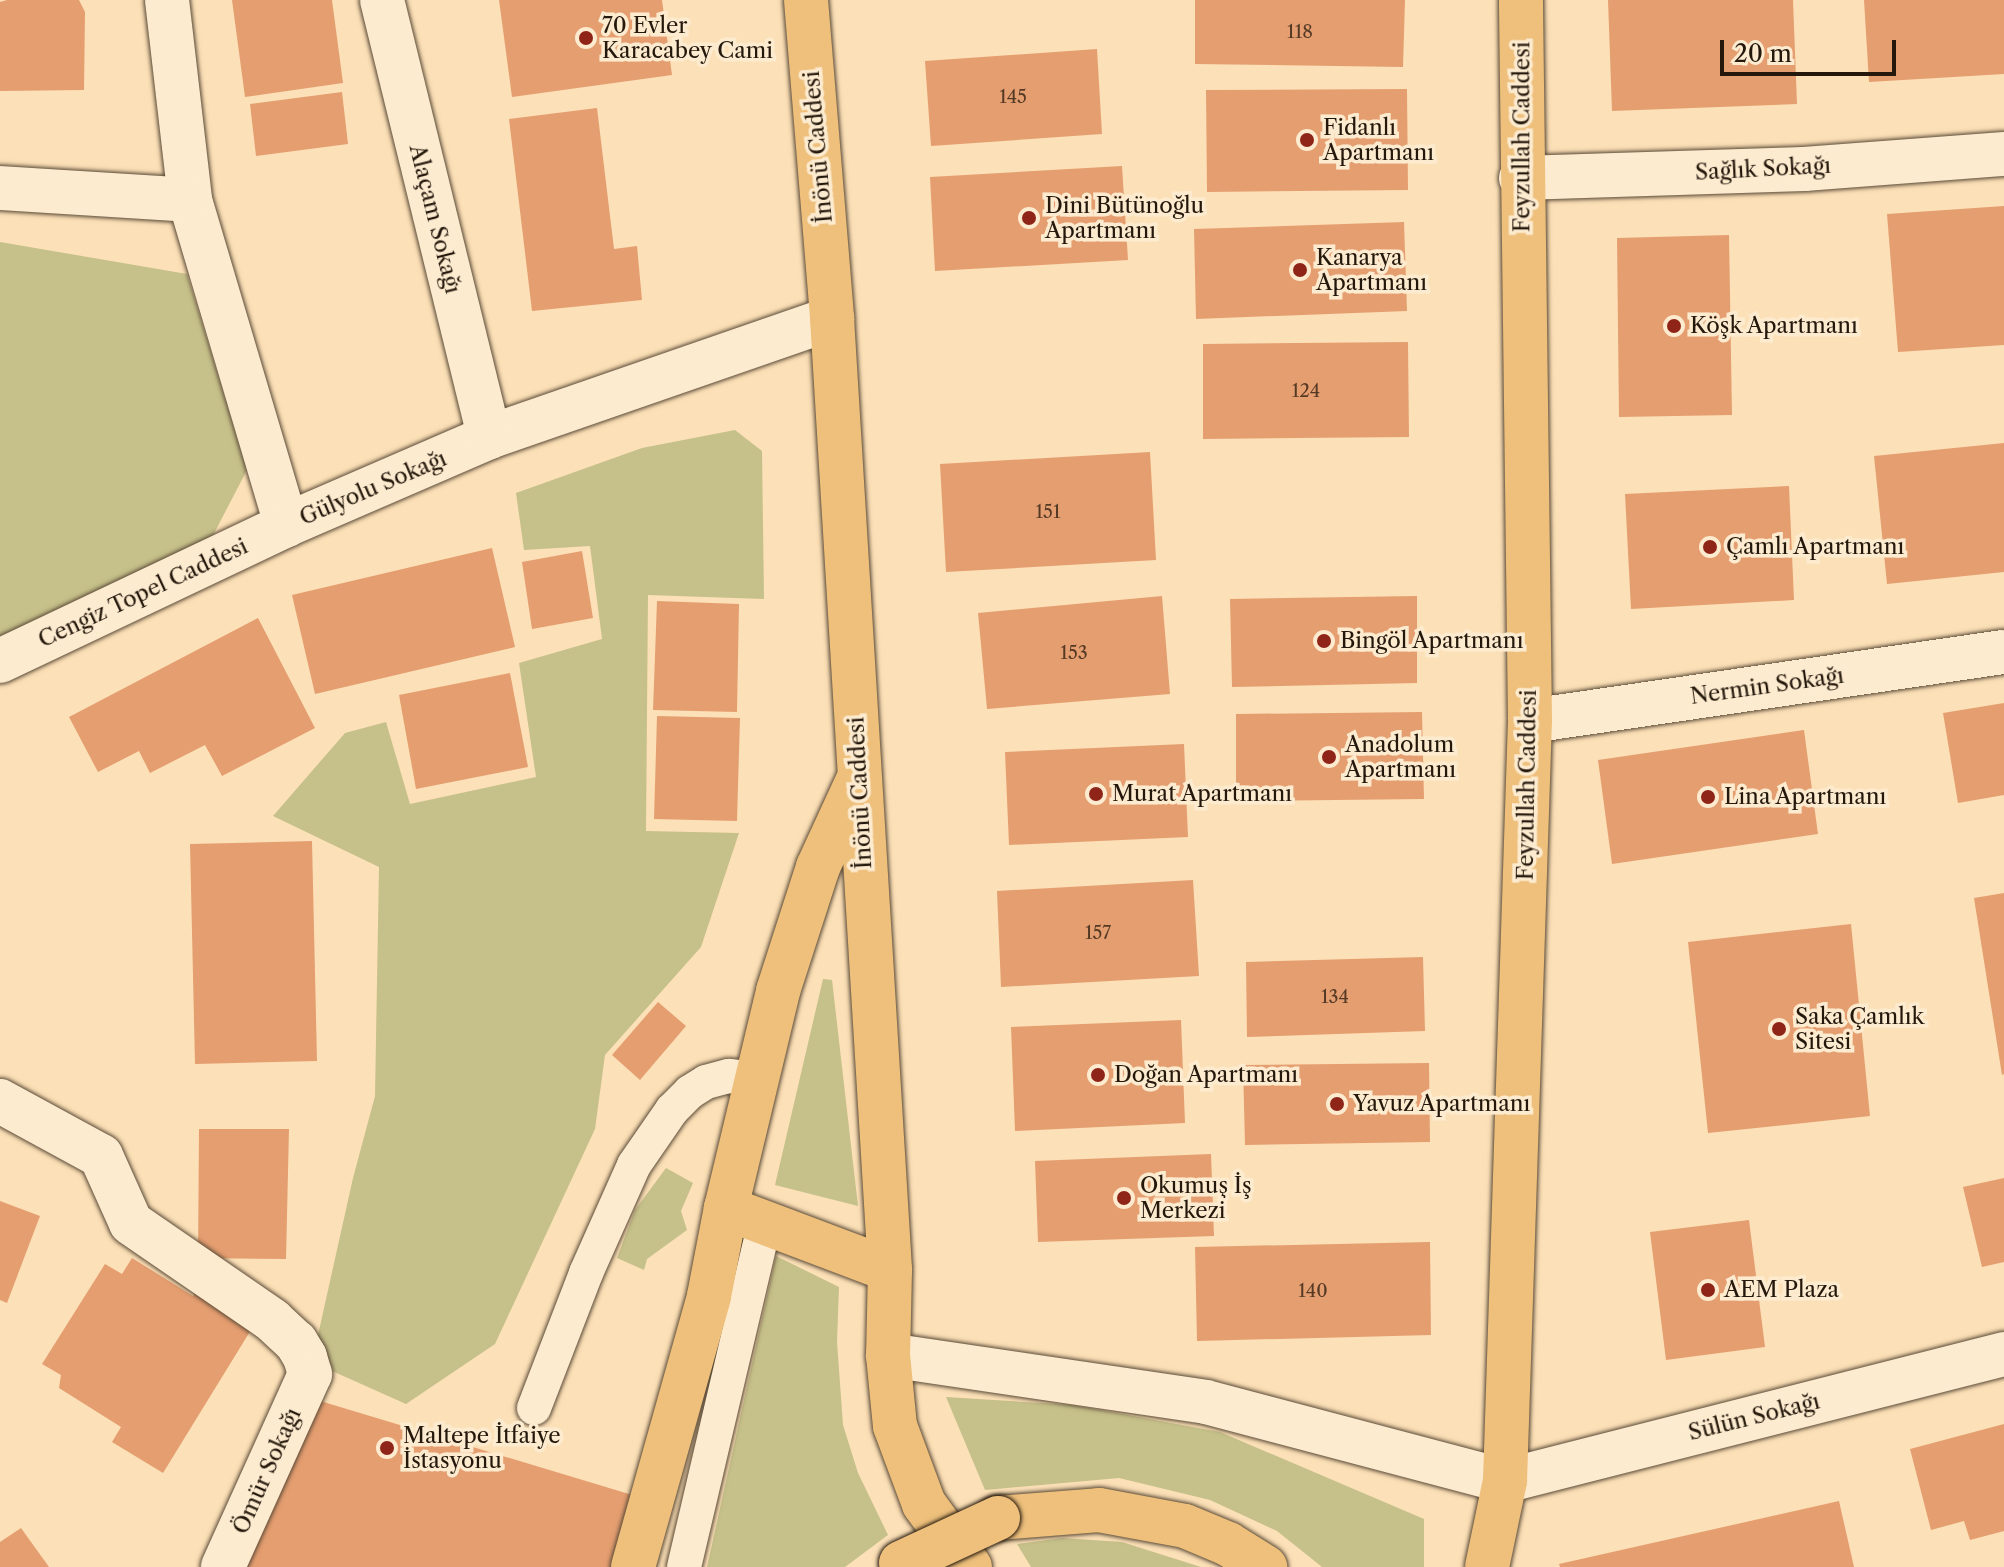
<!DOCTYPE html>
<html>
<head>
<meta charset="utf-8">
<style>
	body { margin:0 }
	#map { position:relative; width:2004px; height:1567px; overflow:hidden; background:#fce0b7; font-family:"Libre Caslon Text",serif }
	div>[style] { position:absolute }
	.green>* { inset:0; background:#c6c08a }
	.building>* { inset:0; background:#e59e70 }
	.roads { filter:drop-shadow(0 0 2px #5a4a37) drop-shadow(0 0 2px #5a4a37) }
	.lane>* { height:34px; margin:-17px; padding:0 17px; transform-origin:17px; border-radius:17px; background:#fdebd0 }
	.street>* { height:44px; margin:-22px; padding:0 22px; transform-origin:22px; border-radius:22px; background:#fdebd0 }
	.secondary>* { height:44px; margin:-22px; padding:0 22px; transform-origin:22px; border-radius:22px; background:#fdebd0 }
	.primary>* { height:44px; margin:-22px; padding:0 22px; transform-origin:22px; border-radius:22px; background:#eec07c }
	.highway>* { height:44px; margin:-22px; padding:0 22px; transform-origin:22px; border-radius:22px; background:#eec07c }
	.bridges { filter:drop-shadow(0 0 2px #24180c) drop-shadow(0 0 2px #24180c) }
	.highway-bridge>* { height:44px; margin:-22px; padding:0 22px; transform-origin:22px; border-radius:22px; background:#eec07c }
	.dots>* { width:22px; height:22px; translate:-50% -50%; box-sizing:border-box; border:4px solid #fdebd0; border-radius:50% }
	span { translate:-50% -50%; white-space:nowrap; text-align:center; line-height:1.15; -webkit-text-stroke:7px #fdebd0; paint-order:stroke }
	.number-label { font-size:18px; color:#543a25 }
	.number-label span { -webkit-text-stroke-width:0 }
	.poi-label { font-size:22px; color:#24180c }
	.left { translate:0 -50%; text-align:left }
	.street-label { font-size:22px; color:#24180c }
	.scale { position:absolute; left:1720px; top:40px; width:176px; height:36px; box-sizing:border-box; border:4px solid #24180c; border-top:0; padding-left:10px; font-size:24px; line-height:28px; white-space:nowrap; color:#24180c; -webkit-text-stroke:6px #fdebd0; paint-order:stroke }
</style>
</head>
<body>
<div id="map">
	<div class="green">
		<i style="clip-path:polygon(0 242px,187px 274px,247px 470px,209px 543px,0 638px)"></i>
		<i style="clip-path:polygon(735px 430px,762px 451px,764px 599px,648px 595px,646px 831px,739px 833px,701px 947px,605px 1055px,595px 1129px,495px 1344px,406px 1404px,312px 1362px,353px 1178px,375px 1096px,379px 867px,273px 816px,345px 733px,386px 722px,410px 804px,536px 777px,519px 663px,602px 639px,590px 546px,524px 550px,516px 493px,642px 448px)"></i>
		<i style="clip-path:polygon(823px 979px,832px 980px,858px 1206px,775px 1185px)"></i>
		<i style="clip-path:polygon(666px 1168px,693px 1183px,681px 1211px,687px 1230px,647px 1259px,644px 1270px,617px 1258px,635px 1210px)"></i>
		<i style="clip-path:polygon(776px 1256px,839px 1287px,837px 1342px,843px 1425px,858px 1473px,888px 1535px,845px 1567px,707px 1567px)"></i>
		<i style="clip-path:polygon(946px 1397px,1073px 1405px,1220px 1432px,1424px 1519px,1424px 1567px,1322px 1567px,1277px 1531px,1210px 1500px,1119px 1478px,985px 1490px)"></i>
		<i style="clip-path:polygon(1063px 1538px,1122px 1542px,1201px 1567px,1031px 1567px,1017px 1544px)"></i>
	</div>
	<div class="building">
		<i style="clip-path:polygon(7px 0,79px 0,85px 12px,84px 90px,0 91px,0 2px)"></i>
		<i style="clip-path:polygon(232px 0,332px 0,343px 83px,245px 97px)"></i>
		<i style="clip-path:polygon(499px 0,662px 0,672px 75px,512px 97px)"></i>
		<i style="clip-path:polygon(1195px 0,1405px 0,1403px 67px,1195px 64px)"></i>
		<i style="clip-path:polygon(1608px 0,1793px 0,1797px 104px,1612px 111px)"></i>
		<i style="clip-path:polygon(1864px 0,2004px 0,2004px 74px,1869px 82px)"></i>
		<i style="clip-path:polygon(1097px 49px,1102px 134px,931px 146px,925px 61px)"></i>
		<i style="clip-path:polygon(1407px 89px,1408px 190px,1207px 192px,1206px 90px)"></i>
		<i style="clip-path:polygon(342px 92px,348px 144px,256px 156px,250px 104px)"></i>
		<i style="clip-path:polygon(597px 108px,614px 249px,637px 246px,642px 300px,532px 311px,509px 119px)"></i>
		<i style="clip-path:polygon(1122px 166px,1128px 260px,935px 271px,930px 177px)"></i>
		<i style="clip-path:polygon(2004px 206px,2004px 345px,1898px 352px,1887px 214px)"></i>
		<i style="clip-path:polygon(1404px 222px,1407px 311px,1196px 319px,1194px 229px)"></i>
		<i style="clip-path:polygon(1729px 235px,1732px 415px,1619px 417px,1617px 238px)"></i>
		<i style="clip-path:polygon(1408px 342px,1409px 437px,1203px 439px,1203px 344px)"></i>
		<i style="clip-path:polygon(2004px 443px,2004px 572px,1887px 584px,1874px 456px)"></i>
		<i style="clip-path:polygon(1150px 452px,1156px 560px,946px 572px,940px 464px)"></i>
		<i style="clip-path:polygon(1789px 486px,1794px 600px,1631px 609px,1625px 494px)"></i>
		<i style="clip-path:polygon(492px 548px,515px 647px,315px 694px,292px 595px)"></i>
		<i style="clip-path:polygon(582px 551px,593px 618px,532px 629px,522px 562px)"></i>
		<i style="clip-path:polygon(1162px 596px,1170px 694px,987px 709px,978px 613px)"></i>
		<i style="clip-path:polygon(1417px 596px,1417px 683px,1232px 687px,1230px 599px)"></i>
		<i style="clip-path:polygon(657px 601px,739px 604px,737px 712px,653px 710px)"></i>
		<i style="clip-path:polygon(258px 618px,315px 728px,222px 776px,205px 745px,150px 773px,139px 751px,98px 772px,69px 717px)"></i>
		<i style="clip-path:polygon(510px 673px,528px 767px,416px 789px,399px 695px)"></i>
		<i style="clip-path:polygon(2004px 703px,2004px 795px,1958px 803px,1943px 713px)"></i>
		<i style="clip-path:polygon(1422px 712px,1424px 799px,1236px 801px,1236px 714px)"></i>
		<i style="clip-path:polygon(657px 716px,740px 718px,737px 821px,654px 819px)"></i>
		<i style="clip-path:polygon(1804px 730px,1818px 834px,1612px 864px,1598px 760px)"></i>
		<i style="clip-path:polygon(1184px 744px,1188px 837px,1009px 845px,1005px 752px)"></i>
		<i style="clip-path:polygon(312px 841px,317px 1061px,195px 1064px,190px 844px)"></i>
		<i style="clip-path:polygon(1193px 880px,1199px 976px,1001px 987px,997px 891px)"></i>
		<i style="clip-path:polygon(2004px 893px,2004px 1074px,2002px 1075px,1974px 898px)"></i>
		<i style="clip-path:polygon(1851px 924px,1870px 1116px,1708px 1133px,1688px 942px)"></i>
		<i style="clip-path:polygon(1423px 957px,1425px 1031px,1247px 1037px,1246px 962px)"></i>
		<i style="clip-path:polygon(658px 1002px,686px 1026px,640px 1080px,612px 1055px)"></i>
		<i style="clip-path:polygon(1181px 1020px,1185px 1123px,1015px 1131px,1011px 1027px)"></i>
		<i style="clip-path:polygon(1429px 1063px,1430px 1142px,1245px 1145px,1243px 1065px)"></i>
		<i style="clip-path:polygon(199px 1129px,289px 1129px,286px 1259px,198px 1258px)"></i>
		<i style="clip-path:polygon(1211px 1154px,1214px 1236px,1038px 1242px,1035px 1161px)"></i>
		<i style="clip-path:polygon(2004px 1178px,2004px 1262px,1982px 1267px,1963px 1187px)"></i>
		<i style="clip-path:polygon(0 1201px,40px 1216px,7px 1303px,0 1300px)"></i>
		<i style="clip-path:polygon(1749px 1220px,1765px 1347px,1666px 1360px,1650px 1232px)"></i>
		<i style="clip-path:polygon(1430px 1242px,1431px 1335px,1197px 1341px,1195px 1247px)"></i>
		<i style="clip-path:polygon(132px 1258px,193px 1296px,200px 1284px,257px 1320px,163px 1473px,112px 1442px,121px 1427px,59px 1388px,61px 1375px,42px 1364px,105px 1264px,122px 1274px)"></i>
		<i style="clip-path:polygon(317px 1400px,639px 1497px,620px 1567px,246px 1567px)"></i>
		<i style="clip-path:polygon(2004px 1424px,2004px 1531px,1970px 1540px,1964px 1521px,1931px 1530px,1910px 1449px)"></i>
		<i style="clip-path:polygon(1839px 1501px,1854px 1567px,1560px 1567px,1559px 1564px)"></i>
		<i style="clip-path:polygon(21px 1528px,49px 1567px,0 1567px,0 1542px)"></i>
	</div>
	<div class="roads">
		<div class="lane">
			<i style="left:534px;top:1408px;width:145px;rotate:-68.9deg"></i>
			<i style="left:586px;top:1273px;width:118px;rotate:-66deg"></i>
			<i style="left:634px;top:1165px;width:67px;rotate:-55.4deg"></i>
			<i style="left:672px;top:1110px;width:25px;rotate:-45deg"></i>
			<i style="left:690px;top:1092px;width:19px;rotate:-32deg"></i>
			<i style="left:706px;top:1082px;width:24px;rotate:-15deg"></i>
			<i style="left:729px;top:1076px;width:29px;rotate:6deg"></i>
			<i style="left:684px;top:1567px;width:353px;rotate:-76.8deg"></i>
		</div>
		<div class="street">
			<i style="left:167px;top:0;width:201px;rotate:83.4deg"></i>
			<i style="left:190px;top:200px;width:339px;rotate:73.5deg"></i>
			<i style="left:286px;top:525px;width:221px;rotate:-23.4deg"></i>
			<i style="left:489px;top:437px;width:363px;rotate:-19.1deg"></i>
			<i style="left:382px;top:0;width:450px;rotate:76.2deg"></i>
			<i style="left:1521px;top:178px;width:283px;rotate:-1.8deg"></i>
			<i style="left:1804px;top:169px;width:201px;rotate:-4.3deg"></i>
			<i style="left:0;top:188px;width:190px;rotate:3.6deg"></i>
			<i style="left:0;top:661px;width:317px;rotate:-25.4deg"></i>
			<i style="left:1530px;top:721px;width:479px;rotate:-8.3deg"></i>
			<i style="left:0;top:1101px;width:115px;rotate:28.6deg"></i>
			<i style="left:101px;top:1156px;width:73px;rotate:65.9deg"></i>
			<i style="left:131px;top:1223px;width:171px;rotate:34.5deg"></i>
			<i style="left:272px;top:1320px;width:33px;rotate:43deg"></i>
			<i style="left:296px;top:1342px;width:17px;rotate:59deg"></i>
			<i style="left:305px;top:1357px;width:18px;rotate:74deg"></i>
			<i style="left:310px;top:1374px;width:212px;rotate:114.3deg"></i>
		</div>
		<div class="secondary">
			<i style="left:888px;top:1355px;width:321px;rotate:8.4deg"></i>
			<i style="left:1206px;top:1402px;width:309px;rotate:14.8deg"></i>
			<i style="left:1505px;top:1481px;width:515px;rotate:-14.28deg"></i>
		</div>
		<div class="primary">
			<i style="left:806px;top:0;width:319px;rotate:85.3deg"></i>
			<i style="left:832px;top:318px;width:954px;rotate:86.51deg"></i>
			<i style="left:890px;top:1270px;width:85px;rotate:91.3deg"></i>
			<i style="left:888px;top:1355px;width:71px;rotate:84.4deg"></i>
			<i style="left:895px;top:1426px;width:83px;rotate:69.6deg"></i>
			<i style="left:924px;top:1504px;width:78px;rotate:53.9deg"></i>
			<i style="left:1487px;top:1567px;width:88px;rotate:-78.2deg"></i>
			<i style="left:1505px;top:1481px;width:760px;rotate:-88.12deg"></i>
			<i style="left:1530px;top:721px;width:721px;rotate:-90.72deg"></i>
		</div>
		<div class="highway">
			<i style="left:726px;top:1208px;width:175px;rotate:20.7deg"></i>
			<i style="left:998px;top:1518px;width:101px;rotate:-4.5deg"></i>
			<i style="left:1099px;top:1510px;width:87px;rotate:10.5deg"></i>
			<i style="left:1185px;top:1526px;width:47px;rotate:22.7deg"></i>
			<i style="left:1228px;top:1544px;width:44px;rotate:31.9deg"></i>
			<i style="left:633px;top:1567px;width:281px;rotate:-74.3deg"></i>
			<i style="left:709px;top:1296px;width:90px;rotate:-79.1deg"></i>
			<i style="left:726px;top:1208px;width:223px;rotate:-76.5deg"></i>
			<i style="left:778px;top:991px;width:130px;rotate:-72.1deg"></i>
			<i style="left:818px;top:867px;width:98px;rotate:-65.3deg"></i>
		</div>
	</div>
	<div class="bridges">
		<div class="highway-bridge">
			<i style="left:901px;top:1563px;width:107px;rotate:-24.9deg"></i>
		</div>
	</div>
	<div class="dots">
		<i style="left:586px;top:38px;background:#8f2418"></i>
		<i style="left:1307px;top:140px;background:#8f2418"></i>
		<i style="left:1029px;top:218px;background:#8f2418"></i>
		<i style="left:1300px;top:270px;background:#8f2418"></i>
		<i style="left:1674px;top:326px;background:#8f2418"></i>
		<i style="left:1710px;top:547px;background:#8f2418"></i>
		<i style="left:1324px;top:641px;background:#8f2418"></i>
		<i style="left:1329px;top:757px;background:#8f2418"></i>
		<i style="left:1096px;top:794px;background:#8f2418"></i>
		<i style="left:1708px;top:797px;background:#8f2418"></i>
		<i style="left:1779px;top:1029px;background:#8f2418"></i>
		<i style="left:1098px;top:1075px;background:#8f2418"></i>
		<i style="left:1337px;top:1104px;background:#8f2418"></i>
		<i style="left:1124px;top:1198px;background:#8f2418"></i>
		<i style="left:1708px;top:1290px;background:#8f2418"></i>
		<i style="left:387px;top:1448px;background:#8f2418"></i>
	</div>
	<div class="number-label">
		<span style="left:1300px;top:32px">118</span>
		<span style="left:1013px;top:97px">145</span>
		<span style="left:1306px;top:391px">124</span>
		<span style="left:1048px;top:512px">151</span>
		<span style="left:1074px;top:653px">153</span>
		<span style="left:1098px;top:933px">157</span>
		<span style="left:1335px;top:997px">134</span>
		<span style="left:1313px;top:1291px">140</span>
	</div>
	<div class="poi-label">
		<span class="left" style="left:602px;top:38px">70 Evler<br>Karacabey Cami</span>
		<span class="left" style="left:1323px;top:140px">Fidanlı<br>Apartmanı</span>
		<span class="left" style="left:1045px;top:218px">Dini Bütünoğlu<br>Apartmanı</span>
		<span class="left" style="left:1316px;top:270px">Kanarya<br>Apartmanı</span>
		<span class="left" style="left:1690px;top:326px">Köşk Apartmanı</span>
		<span class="left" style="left:1726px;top:547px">Çamlı Apartmanı</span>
		<span class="left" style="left:1340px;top:641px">Bingöl Apartmanı</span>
		<span class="left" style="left:1345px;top:757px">Anadolum<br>Apartmanı</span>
		<span class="left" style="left:1112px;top:794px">Murat Apartmanı</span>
		<span class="left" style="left:1724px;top:797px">Lina Apartmanı</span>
		<span class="left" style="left:1795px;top:1029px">Saka Çamlık<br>Sitesi</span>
		<span class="left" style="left:1114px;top:1075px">Doğan Apartmanı</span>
		<span class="left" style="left:1353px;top:1104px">Yavuz Apartmanı</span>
		<span class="left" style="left:1140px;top:1198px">Okumuş İş<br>Merkezi</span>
		<span class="left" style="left:1724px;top:1290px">AEM Plaza</span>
		<span class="left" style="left:403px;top:1448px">Maltepe İtfaiye<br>İstasyonu</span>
	</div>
	<div class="street-label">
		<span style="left:1522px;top:137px;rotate:-90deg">Feyzullah Caddesi</span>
		<span style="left:818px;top:147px;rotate:-95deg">İnönü Caddesi</span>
		<span style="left:1763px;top:169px;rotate:-3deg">Sağlık Sokağı</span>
		<span style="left:435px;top:219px;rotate:76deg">Alaçam Sokağı</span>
		<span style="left:373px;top:488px;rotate:-23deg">Gülyolu Sokağı</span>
		<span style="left:143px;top:593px;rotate:-25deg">Cengiz Topel Caddesi</span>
		<span style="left:1767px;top:686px;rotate:-8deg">Nermin Sokağı</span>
		<span style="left:1527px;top:785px;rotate:-89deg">Feyzullah Caddesi</span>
		<span style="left:860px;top:793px;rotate:-93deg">İnönü Caddesi</span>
		<span style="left:1754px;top:1417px;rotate:-14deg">Sülün Sokağı</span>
		<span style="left:267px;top:1471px;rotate:-66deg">Ömür Sokağı</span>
	</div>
	<div class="scale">20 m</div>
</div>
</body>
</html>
